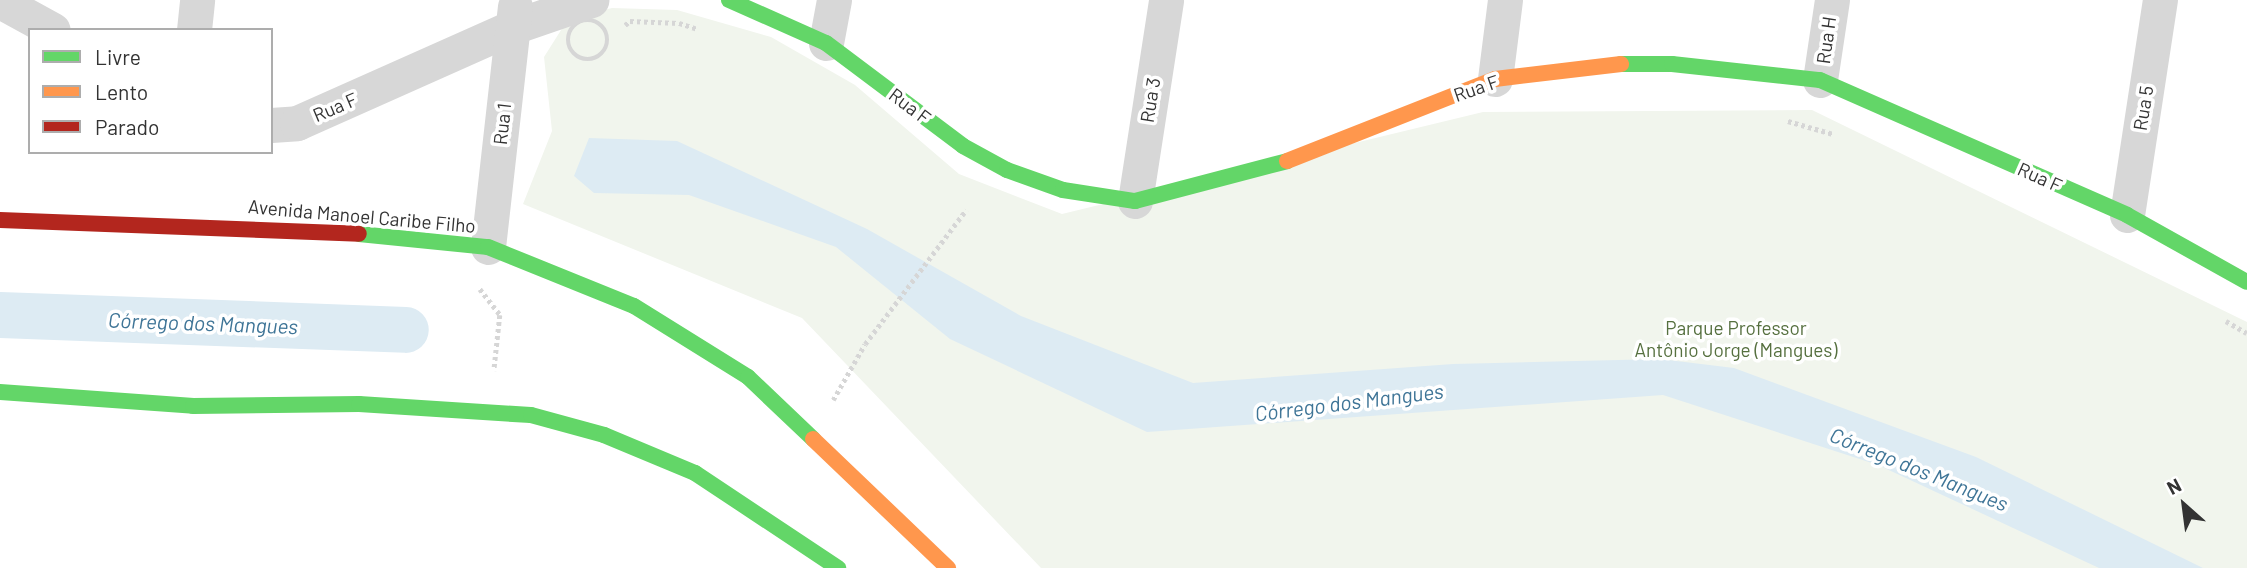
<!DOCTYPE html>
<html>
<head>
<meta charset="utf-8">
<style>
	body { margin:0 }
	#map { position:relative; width:2247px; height:568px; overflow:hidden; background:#fff; font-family:Barlow,sans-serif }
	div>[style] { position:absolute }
	.green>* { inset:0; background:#f1f5ed }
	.water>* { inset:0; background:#ddebf3 }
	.canal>* { height:46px; margin:-23px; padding:0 23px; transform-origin:23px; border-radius:23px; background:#ddebf3 }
	.path>* { height:4.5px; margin-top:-2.25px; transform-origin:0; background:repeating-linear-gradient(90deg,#d6d6d6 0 3.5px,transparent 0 7px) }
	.path>.ring { margin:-2.25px; padding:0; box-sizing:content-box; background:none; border:4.5px solid #d6d6d6; border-radius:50% }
	.street>* { height:35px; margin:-17.5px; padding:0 17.5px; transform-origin:17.5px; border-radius:17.5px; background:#d7d7d7 }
	.fast>* { height:16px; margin:-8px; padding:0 8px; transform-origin:8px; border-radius:8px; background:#63d668 }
	.slow>* { height:16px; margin:-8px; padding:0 8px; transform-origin:8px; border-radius:8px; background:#ff974d }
	.jam>* { height:16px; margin:-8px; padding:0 8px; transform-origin:8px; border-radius:8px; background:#b3261e }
	span { translate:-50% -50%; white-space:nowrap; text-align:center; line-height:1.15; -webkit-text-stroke:7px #fff; paint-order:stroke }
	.street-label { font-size:19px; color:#333 }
	.park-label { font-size:19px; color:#56703f }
	.water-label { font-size:21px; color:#3f7597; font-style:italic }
	.legend { position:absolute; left:28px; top:28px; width:245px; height:126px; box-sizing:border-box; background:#fff; border:2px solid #adadad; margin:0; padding:9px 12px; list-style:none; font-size:21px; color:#333 }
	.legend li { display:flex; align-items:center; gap:14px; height:35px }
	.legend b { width:35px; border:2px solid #adadad }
	.north { position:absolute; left:2149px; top:470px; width:70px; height:70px; -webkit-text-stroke:5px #fff; paint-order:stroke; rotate:332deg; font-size:19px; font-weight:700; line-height:28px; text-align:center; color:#333 }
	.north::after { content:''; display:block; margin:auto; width:24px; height:32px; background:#333; clip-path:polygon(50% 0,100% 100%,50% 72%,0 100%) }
</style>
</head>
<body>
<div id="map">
	<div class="green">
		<i style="clip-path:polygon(612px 8px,677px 10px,771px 37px,855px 85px,959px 174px,1062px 214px,1483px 112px,1812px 110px,2247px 322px,2247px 568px,1041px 568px,802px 318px,523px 204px,552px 131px,544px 57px,568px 19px)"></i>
	</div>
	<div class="water">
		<i style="clip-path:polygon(589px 138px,677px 141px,867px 229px,1021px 316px,1193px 383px,1453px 364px,1660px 359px,1734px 368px,1976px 457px,2203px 568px,2099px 568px,1878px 465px,1663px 395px,1147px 432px,950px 339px,836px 247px,689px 195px,594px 193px,574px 176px)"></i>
	</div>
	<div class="canal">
		<i style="left:0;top:315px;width:406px;rotate:2.1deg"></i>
	</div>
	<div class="path">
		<i class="ring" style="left:568px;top:20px;width:35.5px;height:35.5px"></i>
		<i style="left:625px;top:25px;width:6px;rotate:-39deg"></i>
		<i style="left:630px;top:21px;width:49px;rotate:2.3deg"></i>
		<i style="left:679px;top:23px;width:20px;rotate:18deg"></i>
		<i style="left:1788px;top:121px;width:47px;rotate:16.1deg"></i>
		<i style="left:480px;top:289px;width:33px;rotate:52deg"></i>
		<i style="left:500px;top:315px;width:56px;rotate:96.1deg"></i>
		<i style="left:2226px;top:321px;width:24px;rotate:30deg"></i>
		<i style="left:833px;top:400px;width:64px;rotate:-60.3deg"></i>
		<i style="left:865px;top:344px;width:168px;rotate:-53deg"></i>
	</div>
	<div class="street">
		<i style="left:0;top:1px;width:60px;rotate:28.7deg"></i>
		<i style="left:194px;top:30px;width:30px;rotate:-84deg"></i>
		<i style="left:826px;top:43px;width:44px;rotate:-79.5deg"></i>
		<i style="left:1495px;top:79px;width:80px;rotate:-82.8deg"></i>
		<i style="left:1820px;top:80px;width:81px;rotate:-81.5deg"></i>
		<i style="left:271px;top:125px;width:26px;rotate:-4deg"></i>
		<i style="left:297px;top:123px;width:236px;rotate:-24deg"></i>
		<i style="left:513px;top:27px;width:83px;rotate:-19.1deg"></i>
		<i style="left:1135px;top:201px;width:203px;rotate:-81.2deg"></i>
		<i style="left:2127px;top:215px;width:218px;rotate:-81.3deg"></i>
		<i style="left:488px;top:247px;width:242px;rotate:-83.6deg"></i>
	</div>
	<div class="fast">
		<i style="left:729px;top:0;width:106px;rotate:23.9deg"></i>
		<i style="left:826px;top:43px;width:171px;rotate:36.9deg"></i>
		<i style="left:963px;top:146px;width:50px;rotate:28.6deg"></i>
		<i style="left:1007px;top:170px;width:59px;rotate:19.7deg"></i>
		<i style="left:1063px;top:190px;width:73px;rotate:8.7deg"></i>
		<i style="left:1135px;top:201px;width:157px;rotate:-14.7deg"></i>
		<i style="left:1621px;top:64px;width:51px"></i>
		<i style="left:1672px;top:64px;width:149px;rotate:6.2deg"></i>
		<i style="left:1820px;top:80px;width:335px;rotate:23.7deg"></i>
		<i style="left:2127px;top:215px;width:137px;rotate:29.2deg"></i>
		<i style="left:359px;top:234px;width:130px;rotate:5.8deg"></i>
		<i style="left:488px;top:247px;width:157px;rotate:22deg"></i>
		<i style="left:634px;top:306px;width:134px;rotate:31.9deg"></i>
		<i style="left:748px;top:377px;width:90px;rotate:43.6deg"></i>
		<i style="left:0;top:392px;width:194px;rotate:4.1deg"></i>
		<i style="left:193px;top:406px;width:166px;rotate:-0.7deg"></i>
		<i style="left:359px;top:404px;width:172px;rotate:3.7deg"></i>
		<i style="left:531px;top:415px;width:76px;rotate:15.3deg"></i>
		<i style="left:604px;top:435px;width:99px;rotate:22.7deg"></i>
		<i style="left:695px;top:473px;width:172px;rotate:33.6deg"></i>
	</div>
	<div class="slow">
		<i style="left:1287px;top:161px;width:224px;rotate:-21.5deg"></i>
		<i style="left:1495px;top:79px;width:127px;rotate:-6.8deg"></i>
		<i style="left:813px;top:439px;width:187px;rotate:43.7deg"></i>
	</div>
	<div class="jam">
		<i style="left:0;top:220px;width:359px;rotate:2.2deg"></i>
	</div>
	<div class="street-label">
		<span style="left:1826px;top:40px;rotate:-82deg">Rua H</span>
		<span style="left:1476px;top:88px;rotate:-19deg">Rua F</span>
		<span style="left:1150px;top:100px;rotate:-81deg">Rua 3</span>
		<span style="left:910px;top:106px;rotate:37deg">Rua F</span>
		<span style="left:335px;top:107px;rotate:-23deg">Rua F</span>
		<span style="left:2143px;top:108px;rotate:-81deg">Rua 5</span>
		<span style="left:502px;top:124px;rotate:-84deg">Rua 1</span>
		<span style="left:2040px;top:177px;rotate:24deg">Rua F</span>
		<span style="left:362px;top:216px;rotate:5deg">Avenida Manoel Caribe Filho</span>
	</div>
	<div class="park-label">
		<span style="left:1736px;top:339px">Parque Professor<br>Antônio Jorge (Mangues)</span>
	</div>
	<div class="water-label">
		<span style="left:203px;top:323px;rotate:2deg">Córrego dos Mangues</span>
		<span style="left:1349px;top:402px;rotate:-7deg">Córrego dos Mangues</span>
		<span style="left:1919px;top:469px;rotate:22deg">Córrego dos Mangues</span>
	</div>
	<ul class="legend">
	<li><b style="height:9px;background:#63d668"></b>Livre</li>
	<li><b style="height:9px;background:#ff974d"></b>Lento</li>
	<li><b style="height:9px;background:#b3261e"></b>Parado</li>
	</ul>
	<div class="north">N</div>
</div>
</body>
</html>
